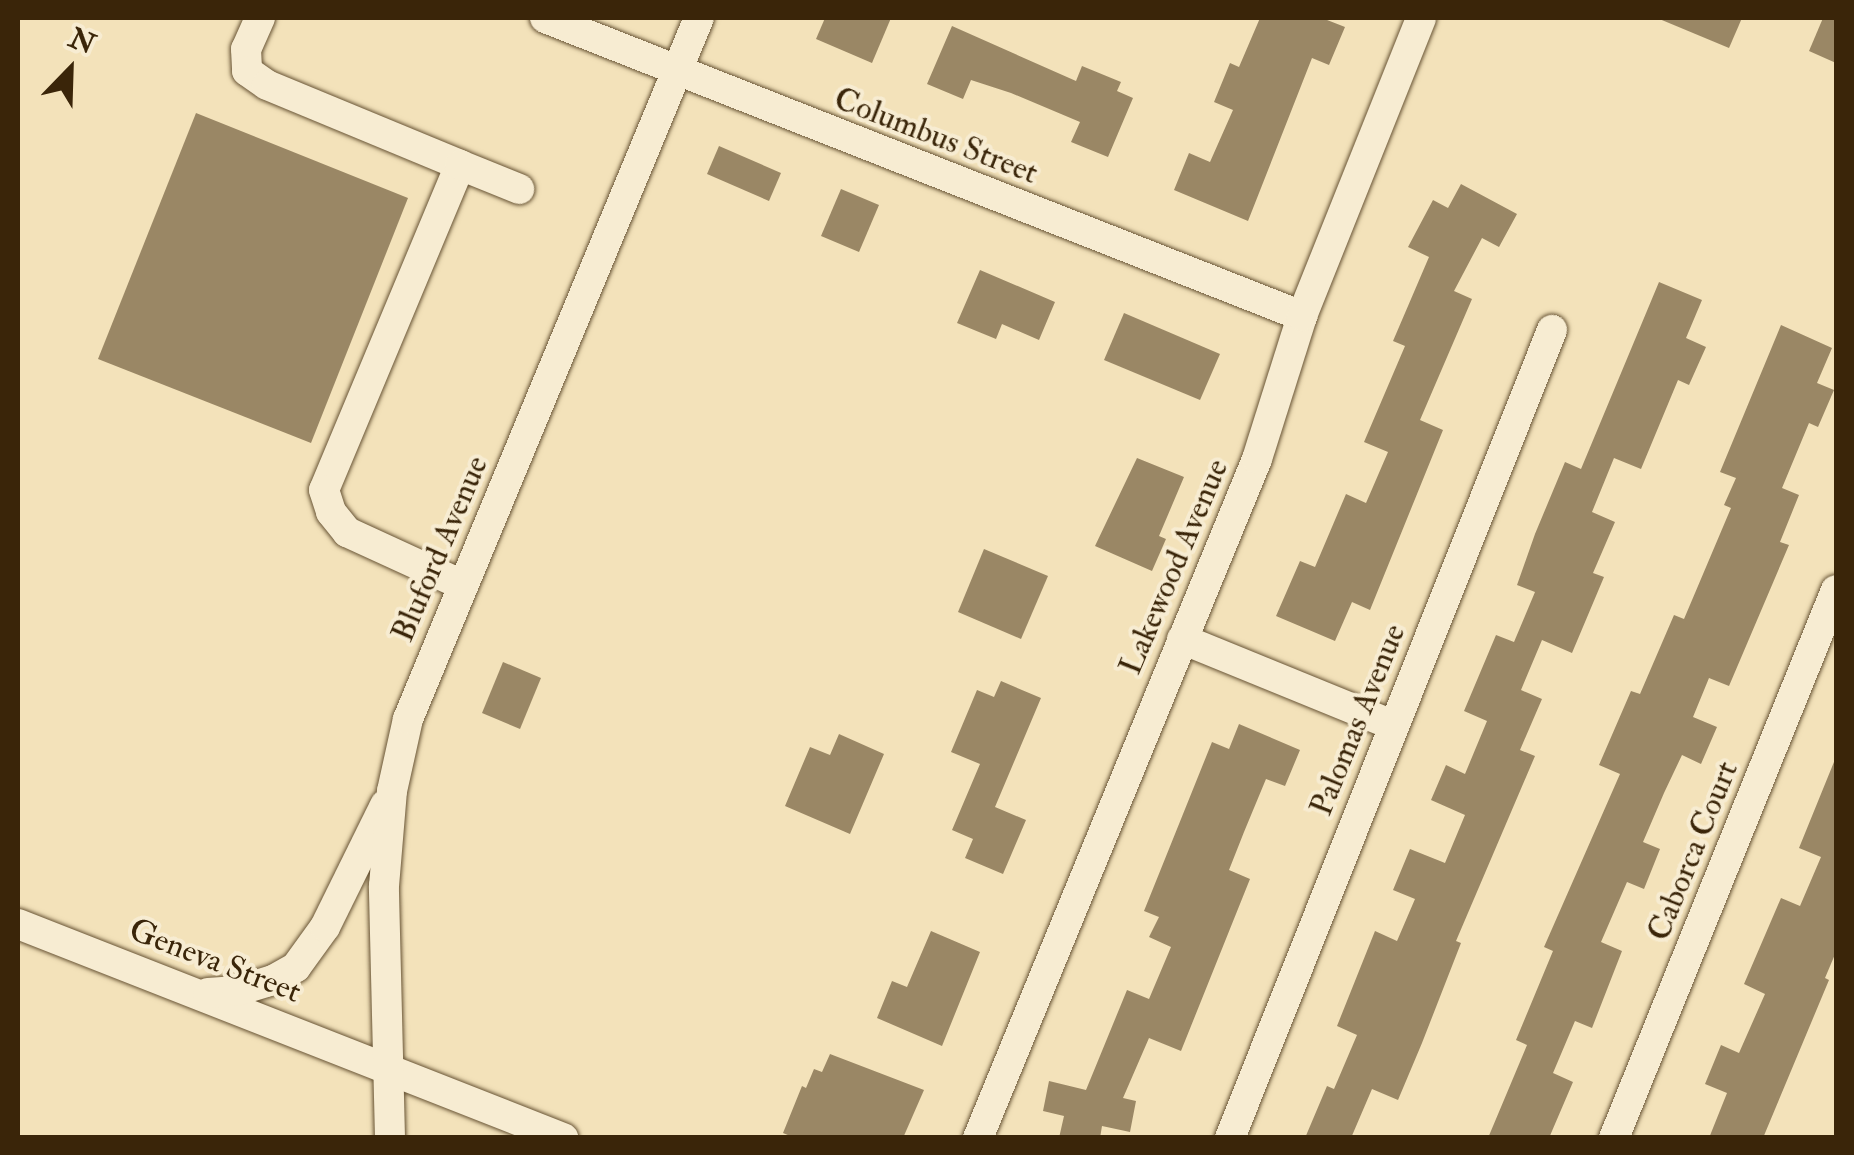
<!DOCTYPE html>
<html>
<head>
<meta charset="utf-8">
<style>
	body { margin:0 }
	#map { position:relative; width:1854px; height:1155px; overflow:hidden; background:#f3e2ba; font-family:"IM FELL Double Pica",serif }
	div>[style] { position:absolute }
	.building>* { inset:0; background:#9a8765 }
	.roads { filter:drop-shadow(0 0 2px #685435) drop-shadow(0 0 2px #685435) }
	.minor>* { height:30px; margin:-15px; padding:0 15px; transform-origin:15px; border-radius:15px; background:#f7ecd2 }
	span { translate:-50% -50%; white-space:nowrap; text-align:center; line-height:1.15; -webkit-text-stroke:8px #f7ecd2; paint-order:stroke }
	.street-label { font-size:32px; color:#3a2509 }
	.frame { position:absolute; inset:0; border:20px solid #3a2509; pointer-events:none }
	.north { position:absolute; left:20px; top:20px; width:100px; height:100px; -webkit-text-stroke:8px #f7ecd2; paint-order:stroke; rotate:23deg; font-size:28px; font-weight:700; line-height:40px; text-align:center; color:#3a2509 }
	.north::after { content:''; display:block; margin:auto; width:35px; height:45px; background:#3a2509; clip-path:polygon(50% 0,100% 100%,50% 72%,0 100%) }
</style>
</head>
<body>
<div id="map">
	<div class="building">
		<i style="clip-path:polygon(825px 18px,891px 18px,872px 63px,816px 39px)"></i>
		<i style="clip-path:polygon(1260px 18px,1322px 18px,1345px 27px,1329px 65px,1312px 58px,1248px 221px,1174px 190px,1189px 153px,1210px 162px,1233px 110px,1214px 102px,1230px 63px,1239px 67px)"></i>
		<i style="clip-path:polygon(1657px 18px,1742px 18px,1729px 48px)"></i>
		<i style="clip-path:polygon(1823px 18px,1836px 18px,1836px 63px,1809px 51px)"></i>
		<i style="clip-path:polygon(952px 26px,1076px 81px,1082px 66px,1121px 82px,1117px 91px,1133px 98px,1108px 157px,1071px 142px,1080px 122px,1011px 93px,971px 80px,963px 99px,927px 84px)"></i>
		<i style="clip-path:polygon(196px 113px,408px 198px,311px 443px,98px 359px)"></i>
		<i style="clip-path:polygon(719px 146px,781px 173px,769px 201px,707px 174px)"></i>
		<i style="clip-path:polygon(1461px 184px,1517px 214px,1499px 247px,1482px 238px,1454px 291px,1472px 299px,1420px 420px,1443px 430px,1370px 610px,1352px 602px,1335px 641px,1276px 616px,1300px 561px,1315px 567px,1346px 494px,1366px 503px,1388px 452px,1364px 442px,1405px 346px,1393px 341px,1429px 257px,1408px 247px,1433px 200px,1448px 208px)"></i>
		<i style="clip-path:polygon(841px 189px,879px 205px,859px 252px,821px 236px)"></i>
		<i style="clip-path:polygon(980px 270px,1055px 302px,1039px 340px,1002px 324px,996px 339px,957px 323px)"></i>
		<i style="clip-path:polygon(1659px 282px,1702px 300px,1686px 338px,1706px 347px,1689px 385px,1678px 380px,1641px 469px,1614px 458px,1592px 512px,1615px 522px,1593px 573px,1604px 577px,1572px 653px,1542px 640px,1521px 690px,1542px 699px,1520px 750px,1535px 756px,1456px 941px,1461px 943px,1422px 1043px,1398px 1100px,1372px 1089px,1351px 1138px,1305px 1138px,1327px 1086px,1334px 1089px,1357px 1035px,1337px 1026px,1375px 931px,1397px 941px,1415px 899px,1393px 890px,1410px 849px,1445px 863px,1465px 815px,1431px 800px,1446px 765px,1465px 774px,1487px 721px,1464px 711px,1496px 635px,1514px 642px,1535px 592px,1517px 585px,1535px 534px,1565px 462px,1581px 469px)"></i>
		<i style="clip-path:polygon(1124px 313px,1220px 354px,1200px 400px,1104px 360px)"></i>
		<i style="clip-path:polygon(1781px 325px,1832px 348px,1817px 383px,1834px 390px,1818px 427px,1809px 423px,1782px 488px,1799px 495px,1780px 542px,1789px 545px,1729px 686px,1709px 678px,1693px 717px,1717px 727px,1701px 764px,1682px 755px,1664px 793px,1643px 842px,1660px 849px,1644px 889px,1627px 882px,1601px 942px,1622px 951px,1592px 1028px,1575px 1021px,1553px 1073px,1573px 1082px,1549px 1138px,1488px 1138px,1527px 1045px,1516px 1040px,1553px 951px,1544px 947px,1620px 774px,1599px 765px,1631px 691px,1640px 694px,1674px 615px,1684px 619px,1731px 508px,1724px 505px,1736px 478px,1720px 472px)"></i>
		<i style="clip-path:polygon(1137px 458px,1184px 477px,1159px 536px,1166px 539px,1152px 571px,1095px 546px)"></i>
		<i style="clip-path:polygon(984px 549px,1048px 576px,1021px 639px,958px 612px)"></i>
		<i style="clip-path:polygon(503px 662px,541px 678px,520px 729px,482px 713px)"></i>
		<i style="clip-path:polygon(1001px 681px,1041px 698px,995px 807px,1026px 820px,1003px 874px,965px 858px,973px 839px,952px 830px,980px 764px,951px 752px,977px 690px,994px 697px)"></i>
		<i style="clip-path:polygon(1239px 724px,1300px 750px,1285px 786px,1266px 779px,1244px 832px,1229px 870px,1250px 879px,1181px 1051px,1149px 1038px,1123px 1098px,1136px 1101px,1130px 1132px,1102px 1126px,1100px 1138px,1059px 1138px,1064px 1116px,1043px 1111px,1049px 1081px,1086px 1090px,1127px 990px,1149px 999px,1171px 947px,1149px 937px,1159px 917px,1144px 911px,1212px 742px,1229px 749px)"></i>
		<i style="clip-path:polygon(839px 734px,884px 754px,850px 834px,785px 806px,810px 747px,830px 755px)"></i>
		<i style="clip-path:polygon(1836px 757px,1836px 952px,1825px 978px,1829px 980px,1763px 1138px,1709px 1138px,1727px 1093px,1705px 1084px,1721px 1045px,1739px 1053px,1765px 994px,1744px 984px,1781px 898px,1800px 906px,1821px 857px,1799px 848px)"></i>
		<i style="clip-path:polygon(931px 931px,980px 952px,942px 1046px,877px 1018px,892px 981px,907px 987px)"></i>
		<i style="clip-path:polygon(830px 1054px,924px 1090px,903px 1138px,795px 1138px,783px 1133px,802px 1086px,806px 1088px,814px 1069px,822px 1072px)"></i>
	</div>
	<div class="roads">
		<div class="minor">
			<i style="left:260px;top:18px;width:34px;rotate:114deg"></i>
			<i style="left:246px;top:49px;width:22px;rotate:87deg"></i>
			<i style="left:247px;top:71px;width:24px;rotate:35deg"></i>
			<i style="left:267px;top:85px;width:209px;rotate:22.5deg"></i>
			<i style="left:460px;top:165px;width:352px;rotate:112.7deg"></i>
			<i style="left:324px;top:490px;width:23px;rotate:72deg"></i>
			<i style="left:331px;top:512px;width:26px;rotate:51deg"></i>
			<i style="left:347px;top:532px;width:128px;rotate:24.6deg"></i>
			<i style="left:545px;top:18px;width:814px;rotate:21.49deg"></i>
			<i style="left:460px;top:165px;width:64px;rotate:22.1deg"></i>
			<i style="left:1182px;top:639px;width:228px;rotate:22.2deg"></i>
			<i style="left:18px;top:924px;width:586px;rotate:21.44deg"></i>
			<i style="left:208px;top:993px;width:29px;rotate:-4deg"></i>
			<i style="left:237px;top:991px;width:38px;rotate:-17deg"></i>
			<i style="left:273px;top:980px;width:26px;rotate:-29deg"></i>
			<i style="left:296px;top:967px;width:49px;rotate:-54.1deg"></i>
			<i style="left:325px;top:927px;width:136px;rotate:-63.8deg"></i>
			<i style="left:390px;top:1138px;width:252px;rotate:-91.4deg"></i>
			<i style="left:384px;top:886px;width:95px;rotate:-85.2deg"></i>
			<i style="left:392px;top:791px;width:74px;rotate:-77.5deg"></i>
			<i style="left:408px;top:719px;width:759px;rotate:-67.46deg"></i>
			<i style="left:978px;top:1138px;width:734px;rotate:-67.66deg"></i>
			<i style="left:1257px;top:459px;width:150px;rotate:-72.5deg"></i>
			<i style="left:1302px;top:316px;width:321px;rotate:-68.2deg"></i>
			<i style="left:1230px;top:1138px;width:870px;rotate:-68.27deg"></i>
			<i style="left:1614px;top:1138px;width:591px;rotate:-67.95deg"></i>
		</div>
	</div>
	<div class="street-label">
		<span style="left:936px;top:136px;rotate:21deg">Columbus Street</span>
		<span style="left:440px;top:549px;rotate:-67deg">Bluford Avenue</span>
		<span style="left:1174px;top:567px;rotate:-67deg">Lakewood Avenue</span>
		<span style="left:1358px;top:720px;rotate:-68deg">Palomas Avenue</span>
		<span style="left:1693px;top:851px;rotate:-68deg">Caborca Court</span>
		<span style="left:215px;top:961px;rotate:21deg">Geneva Street</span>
	</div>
	<div class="frame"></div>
	<div class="north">N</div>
</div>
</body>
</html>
